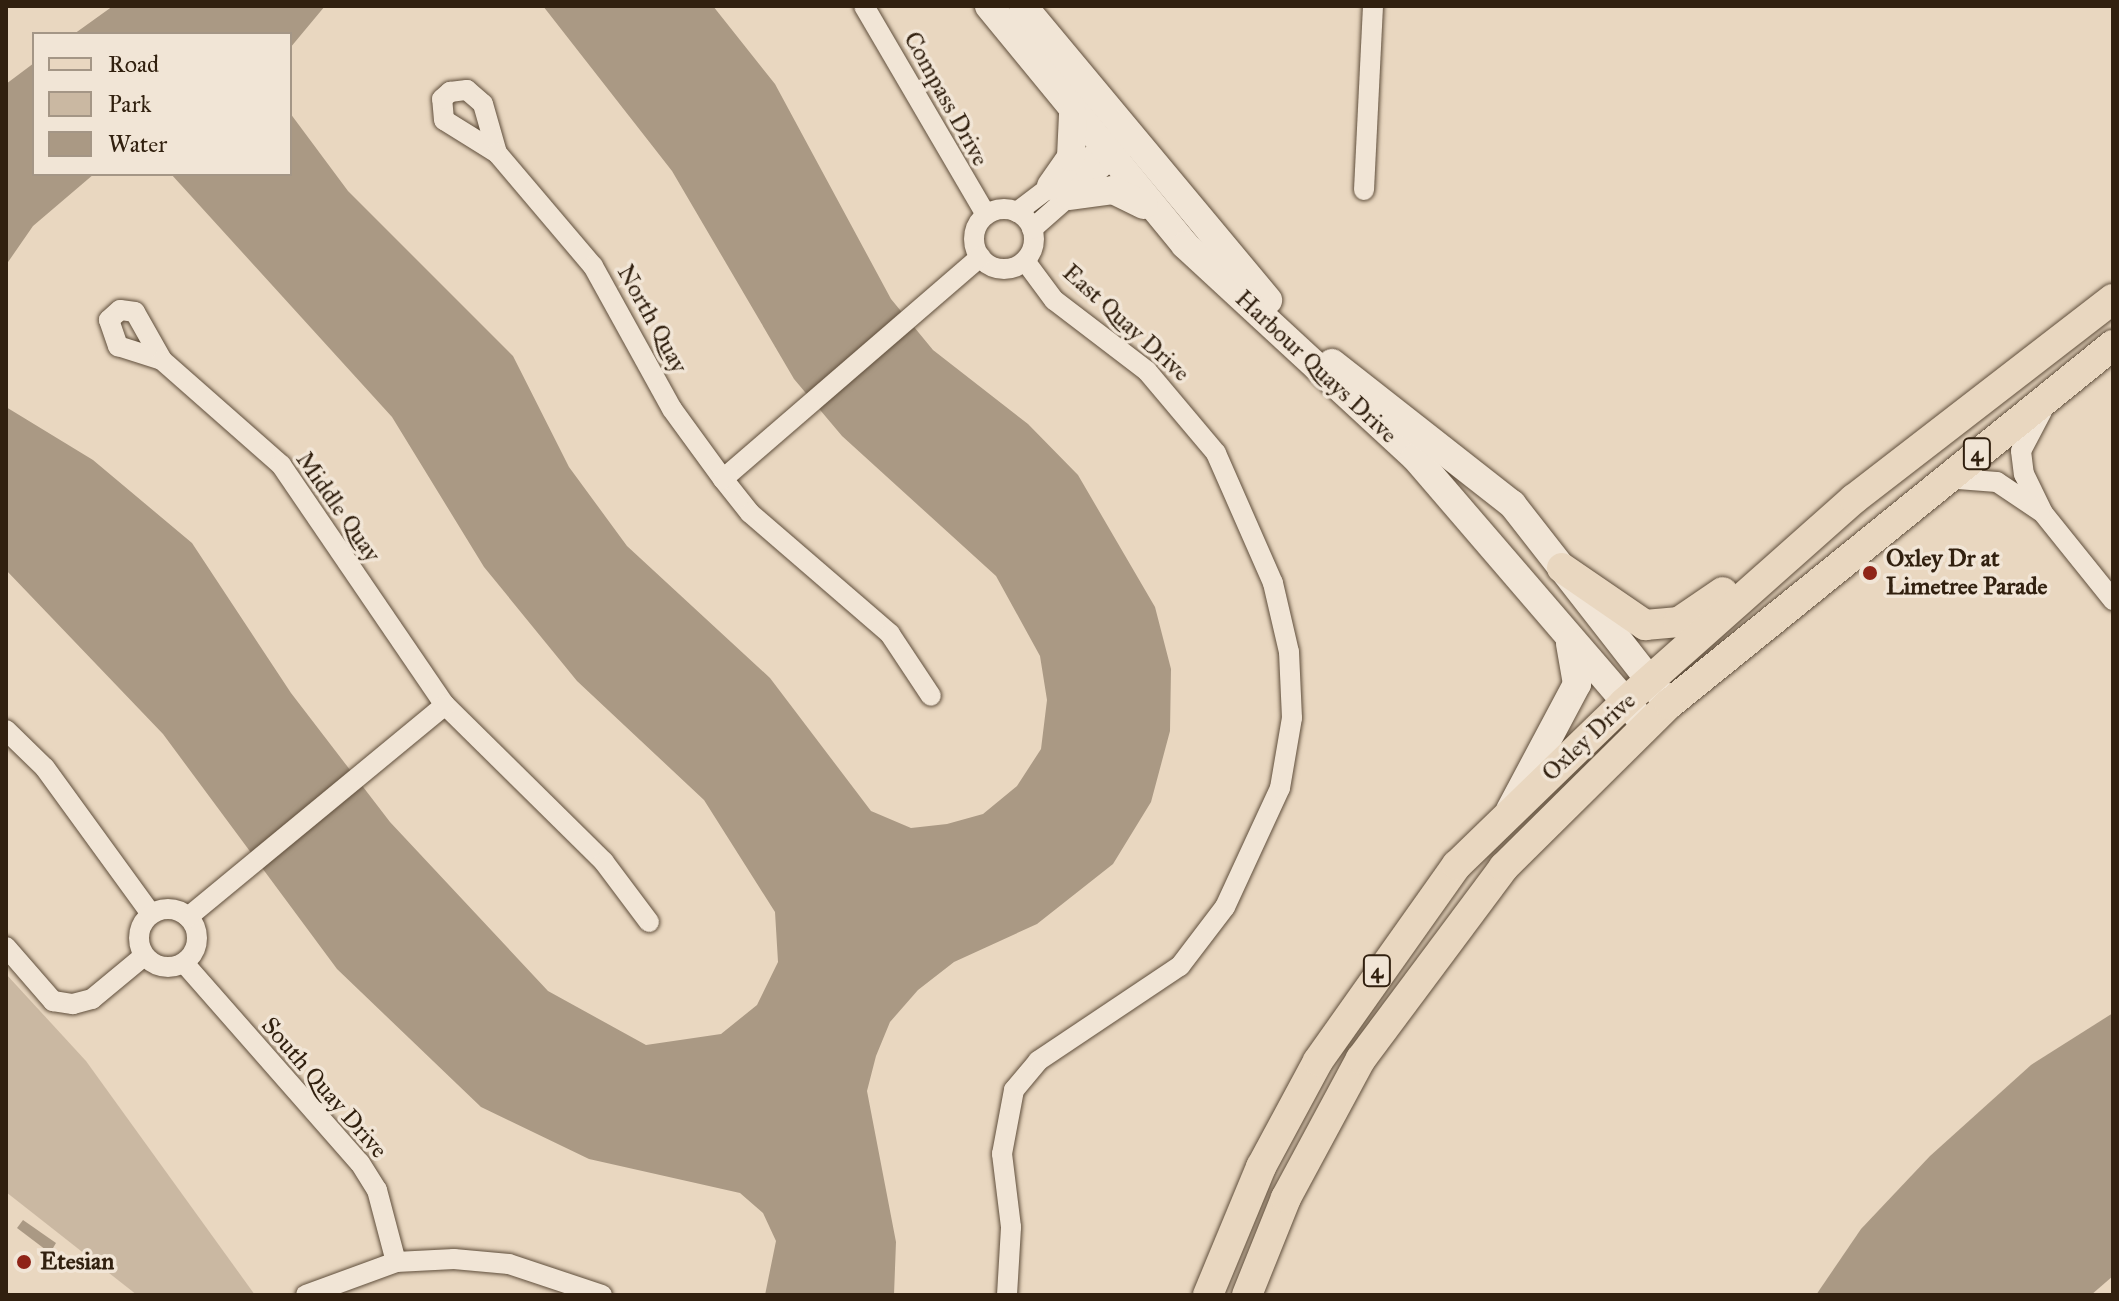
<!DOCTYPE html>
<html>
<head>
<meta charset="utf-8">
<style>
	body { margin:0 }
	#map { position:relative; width:2119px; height:1301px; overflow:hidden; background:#e9d7c0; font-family:"IM FELL Great Primer",serif }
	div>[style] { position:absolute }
	.green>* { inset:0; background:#cab8a2 }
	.water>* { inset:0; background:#aa9984 }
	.roads { filter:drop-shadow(0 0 2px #5f4e3b) drop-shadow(0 0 2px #5f4e3b) }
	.street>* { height:20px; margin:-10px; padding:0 10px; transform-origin:10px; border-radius:10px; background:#f1e5d6 }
	.street>.ring { margin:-10px; padding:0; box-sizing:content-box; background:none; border:20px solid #f1e5d6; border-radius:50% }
	.secondary>* { height:28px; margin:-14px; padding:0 14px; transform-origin:14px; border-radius:14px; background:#f1e5d6 }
	.primary>* { height:30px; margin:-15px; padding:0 15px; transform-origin:15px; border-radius:15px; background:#e9d7c0 }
	.dots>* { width:22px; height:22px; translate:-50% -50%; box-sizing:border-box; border:4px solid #f1e5d6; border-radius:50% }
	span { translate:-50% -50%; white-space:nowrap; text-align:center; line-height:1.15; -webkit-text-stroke:7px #f1e5d6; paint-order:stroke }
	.shield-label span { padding:2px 6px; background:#f1e5d6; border:2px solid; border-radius:6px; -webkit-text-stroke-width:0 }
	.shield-label { font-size:22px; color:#31200f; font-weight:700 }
	.street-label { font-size:24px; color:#31200f }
	.poi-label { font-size:24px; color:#31200f; font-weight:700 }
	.left { translate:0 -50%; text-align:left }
	.frame { position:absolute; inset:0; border:8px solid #31200f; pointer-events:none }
	.legend { position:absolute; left:32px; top:32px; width:260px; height:144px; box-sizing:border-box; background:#f1e5d6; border:2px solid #a49686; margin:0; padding:10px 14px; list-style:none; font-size:24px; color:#31200f }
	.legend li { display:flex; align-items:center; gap:16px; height:40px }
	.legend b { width:40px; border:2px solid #a49686 }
</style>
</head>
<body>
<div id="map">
	<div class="green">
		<i style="clip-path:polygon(6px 974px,86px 1061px,255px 1295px,137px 1295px,6px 1192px)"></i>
	</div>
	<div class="water">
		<i style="clip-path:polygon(113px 6px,325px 6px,290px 48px,290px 34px,74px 34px)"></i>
		<i style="clip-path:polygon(543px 6px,713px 6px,775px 84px,891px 299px,933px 350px,1028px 424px,1078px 475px,1155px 607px,1171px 669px,1170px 731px,1151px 802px,1113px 864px,1037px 924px,954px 962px,918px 990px,890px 1022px,876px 1056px,867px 1091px,896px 1242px,894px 1295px,765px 1295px,776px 1241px,763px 1213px,740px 1193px,589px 1159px,481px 1107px,337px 969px,163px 734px,6px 570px,6px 407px,93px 460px,192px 543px,291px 693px,390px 822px,548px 991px,646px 1045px,721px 1034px,757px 1005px,778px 962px,775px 912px,704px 800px,577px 681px,484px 567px,392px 417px,171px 174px,290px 174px,290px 113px,348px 191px,513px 356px,569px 467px,627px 546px,770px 678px,871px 811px,911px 828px,947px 824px,983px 814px,1017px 786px,1041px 749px,1047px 700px,1040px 656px,996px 576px,842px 436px,794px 379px,672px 171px)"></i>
		<i style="clip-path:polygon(34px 63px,34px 174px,94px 174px,33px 226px,6px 265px,6px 84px)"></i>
		<i style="clip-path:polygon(2113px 1013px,2113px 1276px,2091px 1295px,1816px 1295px,1861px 1229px,1930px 1156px,2031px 1065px)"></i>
		<i style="clip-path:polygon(23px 1220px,56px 1243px,50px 1253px,17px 1228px)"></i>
	</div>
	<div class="roads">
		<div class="street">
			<i style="left:864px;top:6px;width:242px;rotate:59.7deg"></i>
			<i style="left:497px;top:153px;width:62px;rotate:-148.1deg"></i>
			<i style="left:444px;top:120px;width:21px;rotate:-95deg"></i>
			<i style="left:442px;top:99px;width:11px;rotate:-41deg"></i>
			<i style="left:450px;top:92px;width:17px;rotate:-7deg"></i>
			<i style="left:467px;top:90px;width:21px;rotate:41deg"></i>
			<i style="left:483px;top:104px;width:51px;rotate:74.1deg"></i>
			<i style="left:497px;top:153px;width:148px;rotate:49.7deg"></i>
			<i style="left:593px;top:266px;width:163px;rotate:61.1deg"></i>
			<i style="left:672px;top:409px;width:87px;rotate:53.9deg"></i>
			<i style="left:723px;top:479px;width:43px;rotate:51.5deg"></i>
			<i style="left:750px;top:513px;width:185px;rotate:40.8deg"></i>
			<i style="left:890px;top:634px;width:74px;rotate:56.5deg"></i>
			<i style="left:1364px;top:190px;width:184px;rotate:-87.2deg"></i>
			<i class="ring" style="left:974px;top:209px;width:40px;height:40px"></i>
			<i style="left:1017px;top:212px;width:119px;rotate:-37.2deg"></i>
			<i style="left:1032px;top:229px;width:120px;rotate:-41.3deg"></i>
			<i style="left:162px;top:360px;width:55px;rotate:-119.4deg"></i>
			<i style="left:135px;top:312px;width:15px;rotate:-172deg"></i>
			<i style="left:120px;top:310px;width:15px;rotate:138deg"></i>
			<i style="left:109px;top:320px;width:28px;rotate:71deg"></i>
			<i style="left:118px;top:346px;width:46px;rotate:17.7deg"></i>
			<i style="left:162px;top:360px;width:159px;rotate:41.4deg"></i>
			<i style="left:281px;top:465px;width:291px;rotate:55.7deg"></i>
			<i style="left:445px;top:705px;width:223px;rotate:44.6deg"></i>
			<i style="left:604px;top:862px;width:75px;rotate:53.1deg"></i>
			<i style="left:2042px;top:411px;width:45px;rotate:117.7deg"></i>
			<i style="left:2021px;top:451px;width:23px;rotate:83deg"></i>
			<i style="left:2024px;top:474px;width:43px;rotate:64deg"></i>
			<i style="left:2043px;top:513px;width:112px;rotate:51.2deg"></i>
			<i style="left:1945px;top:478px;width:52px;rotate:4.4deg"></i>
			<i style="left:1997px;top:482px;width:52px;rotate:34deg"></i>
			<i style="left:723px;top:479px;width:340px;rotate:-40.8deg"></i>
			<i style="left:6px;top:730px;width:54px;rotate:44.3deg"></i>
			<i style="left:45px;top:768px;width:180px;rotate:54deg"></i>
			<i class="ring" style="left:139px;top:909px;width:38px;height:38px"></i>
			<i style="left:188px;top:917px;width:333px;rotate:-39.5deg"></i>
			<i style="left:6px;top:947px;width:72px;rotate:49deg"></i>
			<i style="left:53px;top:1001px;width:20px;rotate:9deg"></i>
			<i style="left:73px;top:1004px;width:20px;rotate:-15deg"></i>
			<i style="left:92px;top:999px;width:67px;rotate:-39.6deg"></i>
			<i style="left:184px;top:963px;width:266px;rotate:48.7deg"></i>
			<i style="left:360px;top:1163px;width:32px;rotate:58deg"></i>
			<i style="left:377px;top:1190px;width:74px;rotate:75.2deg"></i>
			<i style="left:306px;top:1295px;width:96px;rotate:-20.1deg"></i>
			<i style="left:396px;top:1262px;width:58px;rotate:-3deg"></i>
			<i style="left:454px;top:1259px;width:55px;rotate:5.2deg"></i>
			<i style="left:509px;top:1264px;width:98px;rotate:18.4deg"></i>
			<i style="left:1007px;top:1295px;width:68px;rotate:-86.6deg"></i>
			<i style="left:1011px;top:1227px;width:74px;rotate:-97deg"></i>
			<i style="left:1002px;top:1154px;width:65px;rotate:-79.4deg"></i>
			<i style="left:1014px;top:1090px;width:38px;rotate:-50deg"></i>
			<i style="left:1038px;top:1061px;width:171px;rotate:-33.8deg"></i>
			<i style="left:1180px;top:966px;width:74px;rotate:-52.7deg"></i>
			<i style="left:1225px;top:907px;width:131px;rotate:-65.2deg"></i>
			<i style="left:1280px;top:788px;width:71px;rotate:-80.3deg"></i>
			<i style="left:1292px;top:718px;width:66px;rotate:-92.6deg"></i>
			<i style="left:1289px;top:652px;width:71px;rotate:-103.1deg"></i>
			<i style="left:1273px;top:583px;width:142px;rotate:-113.7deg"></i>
			<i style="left:1216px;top:453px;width:107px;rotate:-130.1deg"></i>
			<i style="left:1147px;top:371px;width:117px;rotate:-142.6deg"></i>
			<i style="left:1054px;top:300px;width:49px;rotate:-126.6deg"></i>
		</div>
		<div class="secondary">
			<i style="left:989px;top:6px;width:309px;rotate:50.6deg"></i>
			<i style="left:1185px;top:245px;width:313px;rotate:42.7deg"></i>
			<i style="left:1415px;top:457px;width:355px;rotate:49.3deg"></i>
			<i style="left:1023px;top:6px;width:383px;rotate:50.2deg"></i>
			<i style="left:1051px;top:186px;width:35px;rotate:-55deg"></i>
			<i style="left:1071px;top:157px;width:42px;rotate:-87.3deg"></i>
			<i style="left:1070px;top:196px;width:43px;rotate:-7.9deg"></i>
			<i style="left:1113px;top:190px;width:34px;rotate:26deg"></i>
			<i style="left:1332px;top:363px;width:229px;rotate:38.1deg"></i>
			<i style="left:1512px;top:504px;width:245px;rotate:52deg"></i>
			<i style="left:1510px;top:810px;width:143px;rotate:-62deg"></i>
			<i style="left:1577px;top:684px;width:41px;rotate:-99.9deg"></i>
		</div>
		<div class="primary">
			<i style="left:1562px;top:568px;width:101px;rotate:34.5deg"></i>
			<i style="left:1645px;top:625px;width:34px;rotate:-5deg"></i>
			<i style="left:1679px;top:622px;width:53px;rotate:-34.3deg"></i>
			<i style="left:1208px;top:1295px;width:139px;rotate:-67.5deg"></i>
			<i style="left:1261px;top:1167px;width:120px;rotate:-61.7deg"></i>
			<i style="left:1318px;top:1061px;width:240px;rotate:-54.7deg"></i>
			<i style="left:1457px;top:865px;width:233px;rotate:-44.1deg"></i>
			<i style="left:1624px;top:703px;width:307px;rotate:-41.6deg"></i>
			<i style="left:1854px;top:499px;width:327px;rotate:-37.7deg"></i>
			<i style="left:1247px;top:1295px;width:105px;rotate:-68.1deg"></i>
			<i style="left:1286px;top:1198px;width:158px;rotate:-61.7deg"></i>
			<i style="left:1361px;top:1059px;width:239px;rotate:-53.3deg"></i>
			<i style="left:1504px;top:867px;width:232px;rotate:-44.7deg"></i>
			<i style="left:1669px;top:704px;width:571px;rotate:-38.96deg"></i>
		</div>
	</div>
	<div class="dots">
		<i style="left:1870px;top:573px;background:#8f2418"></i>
		<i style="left:24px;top:1262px;background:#8f2418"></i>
	</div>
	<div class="shield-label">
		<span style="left:1977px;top:454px">4</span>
		<span style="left:1377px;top:971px">4</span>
	</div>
	<div class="street-label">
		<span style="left:946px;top:99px;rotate:61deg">Compass Drive</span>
		<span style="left:652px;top:319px;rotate:61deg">North Quay</span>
		<span style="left:1126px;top:323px;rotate:42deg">East Quay Drive</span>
		<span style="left:1316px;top:367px;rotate:43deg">Harbour Quays Drive</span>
		<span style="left:338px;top:507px;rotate:55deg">Middle Quay</span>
		<span style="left:1589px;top:737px;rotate:-43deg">Oxley Drive</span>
		<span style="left:324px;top:1088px;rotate:49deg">South Quay Drive</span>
	</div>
	<div class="poi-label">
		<span class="left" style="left:1886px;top:573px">Oxley Dr at<br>Limetree Parade</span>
		<span class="left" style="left:40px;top:1262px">Etesian</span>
	</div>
	<div class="frame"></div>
	<ul class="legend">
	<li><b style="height:10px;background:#e9d7c0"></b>Road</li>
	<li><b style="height:22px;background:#cab8a2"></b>Park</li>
	<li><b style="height:22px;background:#aa9984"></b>Water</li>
	</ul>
</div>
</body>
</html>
